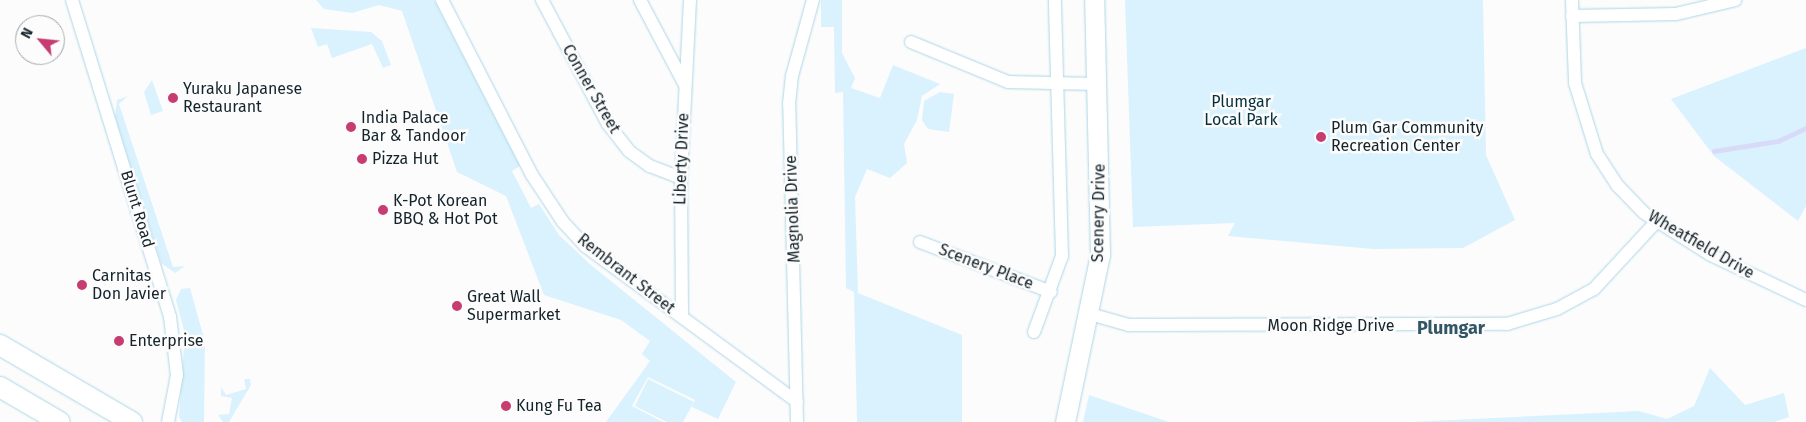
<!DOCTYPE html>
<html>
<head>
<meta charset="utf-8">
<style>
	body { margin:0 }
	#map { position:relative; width:1806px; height:422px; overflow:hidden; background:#fcfcfc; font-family:"Fira Sans",sans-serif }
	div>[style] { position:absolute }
	.green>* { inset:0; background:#d9f2fd }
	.stream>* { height:4.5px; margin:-2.25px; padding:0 2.25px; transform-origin:2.25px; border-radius:2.25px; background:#d8dbf7 }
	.roads { filter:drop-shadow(0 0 1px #aed6e7) drop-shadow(0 0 1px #aed6e7) }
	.street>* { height:12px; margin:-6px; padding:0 6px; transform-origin:6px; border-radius:6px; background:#fff }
	.secondary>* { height:19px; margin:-9.5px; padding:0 9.5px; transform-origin:9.5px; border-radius:9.5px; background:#fff }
	.primary>* { height:20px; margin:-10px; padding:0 10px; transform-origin:10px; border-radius:10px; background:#fff }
	.dots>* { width:14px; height:14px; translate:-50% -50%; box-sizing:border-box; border:2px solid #fcfcfc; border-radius:50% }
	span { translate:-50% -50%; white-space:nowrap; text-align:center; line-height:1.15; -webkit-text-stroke:5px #fcfcfc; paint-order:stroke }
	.poi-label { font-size:16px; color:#15242b }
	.left { translate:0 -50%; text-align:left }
	.street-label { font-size:16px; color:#15242b }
	.park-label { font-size:16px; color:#062f3d }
	.neighbourhood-label { font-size:18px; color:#325665; font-weight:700 }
	.north { position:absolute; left:15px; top:15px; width:50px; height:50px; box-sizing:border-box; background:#fcfcfc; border:1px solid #a0a6a8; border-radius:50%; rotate:298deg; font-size:14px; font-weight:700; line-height:20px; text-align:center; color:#15242b }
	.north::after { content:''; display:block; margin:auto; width:18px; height:22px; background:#c73c71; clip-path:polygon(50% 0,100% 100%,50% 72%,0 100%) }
</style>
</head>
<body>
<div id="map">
	<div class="green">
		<i style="clip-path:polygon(316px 0,434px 0,520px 166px,512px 171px,531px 208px,539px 204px,559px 235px,591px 265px,736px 382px,718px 419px,692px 407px,695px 400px,648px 377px,632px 406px,663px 422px,606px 422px,650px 361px,642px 354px,650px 341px,621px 320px,544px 295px,506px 196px,457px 172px,402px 11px,379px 5px,352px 13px,324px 9px)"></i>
		<i style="clip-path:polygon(821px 0,842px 0,842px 53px,855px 78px,851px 88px,880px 98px,893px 65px,940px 84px,922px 96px,917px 120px,904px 144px,907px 163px,890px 178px,867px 169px,855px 197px,858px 293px,962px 335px,962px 422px,857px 422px,854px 292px,846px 288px,843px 92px,835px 93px,834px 27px,821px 27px)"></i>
		<i style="clip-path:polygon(1125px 0,1483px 0,1486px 155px,1515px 220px,1463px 248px,1373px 249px,1228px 236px,1235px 223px,1133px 227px)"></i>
		<i style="clip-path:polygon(311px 28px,371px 32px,382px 41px,391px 65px,383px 68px,372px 44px,332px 58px,327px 44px,318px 47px)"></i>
		<i style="clip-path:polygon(1806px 48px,1806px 206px,1798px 221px,1714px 156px,1671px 99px)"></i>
		<i style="clip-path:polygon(152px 80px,163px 111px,151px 115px,144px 92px)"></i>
		<i style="clip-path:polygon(940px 92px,954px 94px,949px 132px,928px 129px,922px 120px,924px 101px)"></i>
		<i style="clip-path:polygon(128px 96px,119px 104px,173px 267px,185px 266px,175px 273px,161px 263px,115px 116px,117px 100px)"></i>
		<i style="clip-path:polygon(190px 288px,205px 342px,204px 422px,182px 422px,179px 417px,185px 334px,176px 300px,181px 289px)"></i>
		<i style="clip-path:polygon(1710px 368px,1745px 405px,1784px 393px,1789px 417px,1774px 422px,1410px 422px,1639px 411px,1667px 419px,1694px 406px)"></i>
		<i style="clip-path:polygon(244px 379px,250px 379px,251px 385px,229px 422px,223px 422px,218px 415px,229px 414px,232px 398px,221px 396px,221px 387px,226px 395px,246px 389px)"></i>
		<i style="clip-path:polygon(648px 379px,694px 402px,683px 422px,667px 422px,635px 406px)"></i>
		<i style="clip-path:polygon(1089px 395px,1169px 422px,1083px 422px)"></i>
	</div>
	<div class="stream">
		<i style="left:1714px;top:151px;width:65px;rotate:-8.9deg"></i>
		<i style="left:1778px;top:141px;width:31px;rotate:-25deg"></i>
	</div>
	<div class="roads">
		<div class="street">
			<i style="left:72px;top:0;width:332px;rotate:72.8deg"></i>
			<i style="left:170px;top:317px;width:58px;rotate:83.1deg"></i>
			<i style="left:177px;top:375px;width:48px;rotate:100.8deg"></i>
			<i style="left:442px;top:0;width:197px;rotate:62.8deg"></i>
			<i style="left:532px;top:175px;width:56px;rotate:56.6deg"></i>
			<i style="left:563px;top:222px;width:33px;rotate:47deg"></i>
			<i style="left:585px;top:246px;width:263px;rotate:36.3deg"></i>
			<i style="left:542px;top:0;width:140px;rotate:62deg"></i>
			<i style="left:608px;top:124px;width:34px;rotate:52deg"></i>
			<i style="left:629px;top:151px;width:26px;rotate:36deg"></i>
			<i style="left:650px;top:166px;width:33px;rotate:21deg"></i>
			<i style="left:640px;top:0;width:96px;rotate:62.1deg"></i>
			<i style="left:1572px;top:0;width:83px;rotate:87.9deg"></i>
			<i style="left:1575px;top:83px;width:74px;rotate:72.8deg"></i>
			<i style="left:1597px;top:154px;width:38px;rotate:57deg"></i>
			<i style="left:1618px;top:186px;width:37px;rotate:46deg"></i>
			<i style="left:1644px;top:213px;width:77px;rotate:32.2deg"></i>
			<i style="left:1709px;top:254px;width:107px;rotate:25.4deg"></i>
			<i style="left:1572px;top:16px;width:104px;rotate:-1.1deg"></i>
			<i style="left:1676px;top:14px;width:61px;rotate:-13.3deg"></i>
			<i style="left:911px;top:42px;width:105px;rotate:22.4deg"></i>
			<i style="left:1008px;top:82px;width:89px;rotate:1.3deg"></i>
			<i style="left:920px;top:242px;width:140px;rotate:20.9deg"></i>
			<i style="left:1090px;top:314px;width:41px;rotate:15.8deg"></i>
			<i style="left:1129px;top:325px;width:378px;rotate:-0.2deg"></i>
			<i style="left:1507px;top:324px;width:52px;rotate:-16.7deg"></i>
			<i style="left:1557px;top:309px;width:42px;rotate:-28.4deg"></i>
			<i style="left:1594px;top:289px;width:93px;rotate:-47.2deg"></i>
			<i style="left:682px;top:317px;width:139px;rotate:-90.4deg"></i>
			<i style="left:681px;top:178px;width:178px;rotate:-87.1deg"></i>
			<i style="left:1034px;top:332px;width:81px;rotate:-69.8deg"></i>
			<i style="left:1062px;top:256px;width:256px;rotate:-91.6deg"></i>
			<i style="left:797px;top:422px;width:318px;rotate:-91.4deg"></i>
			<i style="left:789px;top:104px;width:28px;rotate:-84deg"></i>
			<i style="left:792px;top:76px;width:79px;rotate:-74.6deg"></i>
		</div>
		<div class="secondary">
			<i style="left:1065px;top:422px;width:171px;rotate:-78.2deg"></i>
			<i style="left:1100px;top:255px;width:255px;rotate:-91.3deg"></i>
		</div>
		<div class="primary">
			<i style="left:0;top:345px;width:153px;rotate:30.3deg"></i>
			<i style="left:0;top:387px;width:69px;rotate:30.3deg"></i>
		</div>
	</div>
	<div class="dots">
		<i style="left:173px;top:98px;background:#c73c71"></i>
		<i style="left:351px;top:127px;background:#c73c71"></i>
		<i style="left:1321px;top:137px;background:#c73c71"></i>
		<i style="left:362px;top:159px;background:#c73c71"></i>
		<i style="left:383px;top:210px;background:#c73c71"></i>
		<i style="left:82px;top:285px;background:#c73c71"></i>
		<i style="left:457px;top:306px;background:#c73c71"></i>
		<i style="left:119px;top:341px;background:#c73c71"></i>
		<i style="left:506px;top:406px;background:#c73c71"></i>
	</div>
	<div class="poi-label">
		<span class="left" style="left:183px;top:98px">Yuraku Japanese<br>Restaurant</span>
		<span class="left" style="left:361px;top:127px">India Palace<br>Bar &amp; Tandoor</span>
		<span class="left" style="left:1331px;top:137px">Plum Gar Community<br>Recreation Center</span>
		<span class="left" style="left:372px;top:159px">Pizza Hut</span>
		<span class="left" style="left:393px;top:210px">K-Pot Korean<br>BBQ &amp; Hot Pot</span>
		<span class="left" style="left:92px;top:285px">Carnitas<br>Don Javier</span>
		<span class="left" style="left:467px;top:306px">Great Wall<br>Supermarket</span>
		<span class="left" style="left:129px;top:341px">Enterprise</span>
		<span class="left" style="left:516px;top:406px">Kung Fu Tea</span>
	</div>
	<div class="street-label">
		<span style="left:591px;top:89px;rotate:60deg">Conner Street</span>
		<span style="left:682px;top:159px;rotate:-88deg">Liberty Drive</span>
		<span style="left:137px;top:209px;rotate:73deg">Blunt Road</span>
		<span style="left:793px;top:209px;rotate:-92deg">Magnolia Drive</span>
		<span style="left:1099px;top:213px;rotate:-89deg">Scenery Drive</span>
		<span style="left:1701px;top:245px;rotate:30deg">Wheatfield Drive</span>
		<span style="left:986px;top:267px;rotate:21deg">Scenery Place</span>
		<span style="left:626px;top:274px;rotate:38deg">Rembrant Street</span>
		<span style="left:1331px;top:326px">Moon Ridge Drive</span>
	</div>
	<div class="park-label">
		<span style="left:1241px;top:111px">Plumgar<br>Local Park</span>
	</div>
	<div class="neighbourhood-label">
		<span style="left:1451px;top:328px">Plumgar</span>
	</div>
	<div class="north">N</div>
</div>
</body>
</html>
